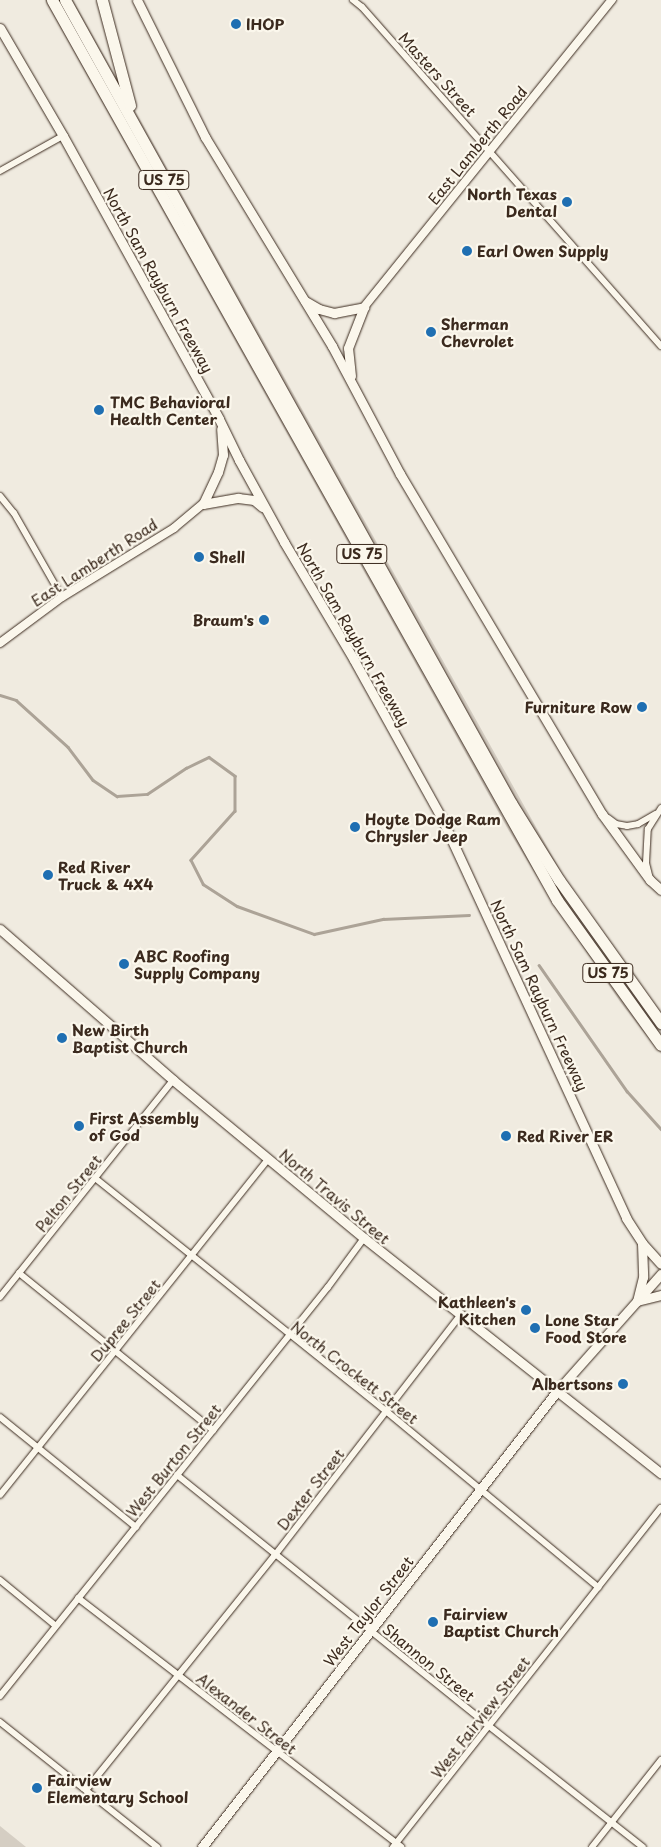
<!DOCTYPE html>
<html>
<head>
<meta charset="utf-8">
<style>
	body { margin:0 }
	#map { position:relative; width:661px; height:1847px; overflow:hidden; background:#f0ebe0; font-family:"Playpen Sans",sans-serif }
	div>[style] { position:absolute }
	.green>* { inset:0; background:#d5cec3 }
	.stream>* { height:2.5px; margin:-1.25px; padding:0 1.25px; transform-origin:1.25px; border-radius:1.25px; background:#aca397 }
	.roads { filter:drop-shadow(0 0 1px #3b2a1e) drop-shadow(0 0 1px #3b2a1e) }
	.minor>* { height:6px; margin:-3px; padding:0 3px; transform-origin:3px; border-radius:3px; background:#fbf7ec }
	.tertiary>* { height:8px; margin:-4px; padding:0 4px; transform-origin:4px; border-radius:4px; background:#fbf7ec }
	.secondary>* { height:9px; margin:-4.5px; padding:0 4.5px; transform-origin:4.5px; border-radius:4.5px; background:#fbf7ec }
	.motorway>* { height:11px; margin:-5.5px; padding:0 5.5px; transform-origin:5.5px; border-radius:5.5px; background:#fbf7ec }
	.dots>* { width:14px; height:14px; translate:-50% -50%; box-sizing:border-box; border:2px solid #fbf7ec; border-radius:50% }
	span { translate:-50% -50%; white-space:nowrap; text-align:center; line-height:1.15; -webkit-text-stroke:4.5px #fbf7ec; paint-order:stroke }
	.shield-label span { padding:1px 4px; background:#fbf7ec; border:1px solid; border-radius:4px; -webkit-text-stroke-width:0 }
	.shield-label { font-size:14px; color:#3b2a1e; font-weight:700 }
	.poi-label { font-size:15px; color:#3b2a1e; font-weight:700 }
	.left { translate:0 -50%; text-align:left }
	.right { translate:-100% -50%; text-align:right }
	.street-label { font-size:15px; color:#3b2a1e }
</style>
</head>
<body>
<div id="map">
	<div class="green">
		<i style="clip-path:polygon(45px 0,73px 0,564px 877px,606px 942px,661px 1016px,661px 1054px,621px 1003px,556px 907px,509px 831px)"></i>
		<i style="clip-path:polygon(0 1826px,26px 1847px,0 1847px)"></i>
	</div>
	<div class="stream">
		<i style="left:0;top:695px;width:17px;rotate:17deg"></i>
		<i style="left:16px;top:700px;width:70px;rotate:42.1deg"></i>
		<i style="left:68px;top:747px;width:41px;rotate:52.9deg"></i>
		<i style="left:93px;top:780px;width:29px;rotate:34deg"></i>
		<i style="left:117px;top:796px;width:30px;rotate:-4deg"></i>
		<i style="left:147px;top:794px;width:47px;rotate:-33.7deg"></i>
		<i style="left:186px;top:768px;width:25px;rotate:-26deg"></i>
		<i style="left:209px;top:757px;width:32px;rotate:36deg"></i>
		<i style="left:235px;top:776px;width:35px;rotate:90deg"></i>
		<i style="left:235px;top:811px;width:66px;rotate:131.9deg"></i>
		<i style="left:191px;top:860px;width:27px;rotate:63deg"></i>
		<i style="left:203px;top:884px;width:40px;rotate:32.9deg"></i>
		<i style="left:237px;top:906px;width:82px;rotate:20deg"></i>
		<i style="left:314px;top:934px;width:71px;rotate:-12.3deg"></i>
		<i style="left:383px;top:919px;width:86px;rotate:-2.7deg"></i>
		<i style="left:539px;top:965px;width:154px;rotate:55.1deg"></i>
		<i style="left:627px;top:1091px;width:51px;rotate:48.2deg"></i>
	</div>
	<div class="roads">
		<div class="minor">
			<i style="left:353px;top:0;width:11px;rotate:38deg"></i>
			<i style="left:362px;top:7px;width:452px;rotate:48.6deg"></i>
			<i style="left:0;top:171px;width:72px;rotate:-29.1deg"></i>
			<i style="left:0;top:496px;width:22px;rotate:51deg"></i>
			<i style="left:14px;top:513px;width:97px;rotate:60.3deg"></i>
			<i style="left:608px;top:818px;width:10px;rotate:37deg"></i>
			<i style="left:616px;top:824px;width:11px;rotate:10deg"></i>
			<i style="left:627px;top:826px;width:11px;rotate:-10deg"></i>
			<i style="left:638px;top:824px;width:20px;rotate:-30deg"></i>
			<i style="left:649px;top:875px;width:12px;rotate:-104deg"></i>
			<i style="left:646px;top:863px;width:34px;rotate:-87deg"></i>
			<i style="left:648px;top:829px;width:25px;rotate:-58deg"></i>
			<i style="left:95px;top:1178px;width:373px;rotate:38.7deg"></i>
			<i style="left:386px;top:1411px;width:276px;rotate:39.7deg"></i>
			<i style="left:19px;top:1273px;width:250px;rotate:39deg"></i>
			<i style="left:0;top:1297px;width:278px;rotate:-51.4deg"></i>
			<i style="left:0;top:1417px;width:175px;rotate:39deg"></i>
			<i style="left:177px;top:1475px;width:400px;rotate:38.8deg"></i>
			<i style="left:489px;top:1726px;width:196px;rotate:38.2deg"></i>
			<i style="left:0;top:1495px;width:430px;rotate:-51.4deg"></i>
			<i style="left:0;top:1580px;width:72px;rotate:39.4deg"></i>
			<i style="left:78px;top:1598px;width:408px;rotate:37.6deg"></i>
			<i style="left:0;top:1696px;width:524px;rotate:-51.27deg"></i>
			<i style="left:328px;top:1287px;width:61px;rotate:-53.7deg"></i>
			<i style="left:0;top:1722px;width:201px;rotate:38.5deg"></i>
			<i style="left:86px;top:1790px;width:302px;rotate:-51.2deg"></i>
			<i style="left:275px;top:1555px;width:302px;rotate:-52.3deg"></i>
			<i style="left:393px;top:1847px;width:432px;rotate:-51.7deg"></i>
			<i style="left:592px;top:1847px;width:111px;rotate:-51.6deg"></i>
		</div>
		<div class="tertiary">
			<i style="left:364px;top:307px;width:395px;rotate:-51.1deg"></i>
			<i style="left:0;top:643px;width:77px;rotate:-36.6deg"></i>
			<i style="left:62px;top:597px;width:132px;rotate:-31.6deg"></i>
			<i style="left:174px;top:528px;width:38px;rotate:-40deg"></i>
		</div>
		<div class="secondary">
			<i style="left:137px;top:0;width:153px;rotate:63.6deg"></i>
			<i style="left:205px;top:137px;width:245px;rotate:58.7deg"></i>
			<i style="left:332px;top:346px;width:145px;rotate:62deg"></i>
			<i style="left:400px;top:474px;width:395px;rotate:59.3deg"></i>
			<i style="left:602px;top:814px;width:82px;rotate:54deg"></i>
			<i style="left:650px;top:880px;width:15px;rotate:42deg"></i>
			<i style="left:0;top:28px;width:125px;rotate:59.7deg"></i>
			<i style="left:63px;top:136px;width:323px;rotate:61.1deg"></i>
			<i style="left:219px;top:419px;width:46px;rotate:64deg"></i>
			<i style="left:239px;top:460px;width:94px;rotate:61.2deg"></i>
			<i style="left:284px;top:542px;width:137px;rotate:59.3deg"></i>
			<i style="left:354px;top:660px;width:182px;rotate:61deg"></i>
			<i style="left:442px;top:819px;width:439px;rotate:65.2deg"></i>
			<i style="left:626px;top:1218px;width:30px;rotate:57deg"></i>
			<i style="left:642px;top:1243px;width:28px;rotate:48deg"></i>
			<i style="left:305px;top:301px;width:16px;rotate:30deg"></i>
			<i style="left:319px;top:309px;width:16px;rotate:15deg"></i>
			<i style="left:334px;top:313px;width:31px;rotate:-11deg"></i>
			<i style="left:351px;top:376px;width:28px;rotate:-96deg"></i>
			<i style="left:348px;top:348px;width:44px;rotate:-68.7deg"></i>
			<i style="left:203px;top:504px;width:35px;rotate:-65deg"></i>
			<i style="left:218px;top:472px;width:18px;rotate:-74deg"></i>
			<i style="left:223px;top:455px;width:26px;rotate:-94deg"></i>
			<i style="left:203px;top:504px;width:36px;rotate:-10deg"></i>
			<i style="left:238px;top:498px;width:16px;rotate:7deg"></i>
			<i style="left:254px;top:500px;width:11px;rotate:41deg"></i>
			<i style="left:0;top:929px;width:230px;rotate:41.1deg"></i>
			<i style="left:173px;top:1080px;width:248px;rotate:39.6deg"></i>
			<i style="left:364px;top:1238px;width:379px;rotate:38.4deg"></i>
			<i style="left:642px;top:1243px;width:34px;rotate:88deg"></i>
			<i style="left:643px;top:1277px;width:25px;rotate:104deg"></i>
			<i style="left:637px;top:1301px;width:25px;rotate:-14deg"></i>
			<i style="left:202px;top:1847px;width:578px;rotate:-52.1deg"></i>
			<i style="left:557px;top:1391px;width:157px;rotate:-48.4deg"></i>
		</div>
		<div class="motorway">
			<i style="left:52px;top:0;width:1032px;rotate:60.7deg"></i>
			<i style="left:557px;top:900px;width:178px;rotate:54.4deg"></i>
			<i style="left:65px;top:0;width:919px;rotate:60.95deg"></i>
			<i style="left:511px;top:803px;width:91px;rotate:58.1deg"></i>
			<i style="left:559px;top:880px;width:176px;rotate:54.5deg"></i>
			<i style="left:102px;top:0;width:109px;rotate:75.1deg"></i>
		</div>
	</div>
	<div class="dots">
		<i style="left:236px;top:24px;background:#1f6fb2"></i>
		<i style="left:567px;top:202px;background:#1f6fb2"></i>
		<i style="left:467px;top:251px;background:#1f6fb2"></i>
		<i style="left:431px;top:332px;background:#1f6fb2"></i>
		<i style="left:99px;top:410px;background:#1f6fb2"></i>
		<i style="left:199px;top:557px;background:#1f6fb2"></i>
		<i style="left:264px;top:620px;background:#1f6fb2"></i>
		<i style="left:642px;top:707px;background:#1f6fb2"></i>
		<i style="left:355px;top:827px;background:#1f6fb2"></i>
		<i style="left:48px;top:875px;background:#1f6fb2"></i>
		<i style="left:124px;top:964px;background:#1f6fb2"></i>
		<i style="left:62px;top:1038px;background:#1f6fb2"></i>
		<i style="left:79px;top:1126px;background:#1f6fb2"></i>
		<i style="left:506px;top:1136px;background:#1f6fb2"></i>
		<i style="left:526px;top:1310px;background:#1f6fb2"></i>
		<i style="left:535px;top:1328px;background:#1f6fb2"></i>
		<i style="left:623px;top:1384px;background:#1f6fb2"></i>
		<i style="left:433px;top:1622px;background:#1f6fb2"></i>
		<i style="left:37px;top:1788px;background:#1f6fb2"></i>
	</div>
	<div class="shield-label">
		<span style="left:164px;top:180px">US 75</span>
		<span style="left:362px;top:554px">US 75</span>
		<span style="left:608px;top:973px">US 75</span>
	</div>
	<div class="poi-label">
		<span class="left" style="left:246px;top:24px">IHOP</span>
		<span class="right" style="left:557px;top:202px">North Texas<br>Dental</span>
		<span class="left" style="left:477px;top:251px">Earl Owen Supply</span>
		<span class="left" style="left:441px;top:332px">Sherman<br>Chevrolet</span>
		<span class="left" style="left:110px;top:410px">TMC Behavioral<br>Health Center</span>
		<span class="left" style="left:209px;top:557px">Shell</span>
		<span class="right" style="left:254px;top:620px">Braum's</span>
		<span class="right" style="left:632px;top:707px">Furniture Row</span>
		<span class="left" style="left:365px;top:827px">Hoyte Dodge Ram<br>Chrysler Jeep</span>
		<span class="left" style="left:58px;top:875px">Red River<br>Truck &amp; 4X4</span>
		<span class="left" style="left:134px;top:964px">ABC Roofing<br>Supply Company</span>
		<span class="left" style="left:72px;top:1038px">New Birth<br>Baptist Church</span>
		<span class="left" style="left:89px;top:1126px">First Assembly<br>of God</span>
		<span class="left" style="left:517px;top:1136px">Red River ER</span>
		<span class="right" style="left:516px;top:1310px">Kathleen's<br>Kitchen</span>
		<span class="left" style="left:545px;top:1328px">Lone Star<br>Food Store</span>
		<span class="right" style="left:613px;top:1384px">Albertsons</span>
		<span class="left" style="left:443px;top:1622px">Fairview<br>Baptist Church</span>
		<span class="left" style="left:47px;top:1788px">Fairview<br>Elementary School</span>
	</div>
	<div class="street-label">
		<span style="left:438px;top:74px;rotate:48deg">Masters Street</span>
		<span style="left:477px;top:145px;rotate:-51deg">East Lamberth Road</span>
		<span style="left:159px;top:280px;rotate:61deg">North Sam Rayburn Freeway</span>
		<span style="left:94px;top:562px;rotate:-33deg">East Lamberth Road</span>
		<span style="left:354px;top:634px;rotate:60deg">North Sam Rayburn Freeway</span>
		<span style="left:540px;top:995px;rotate:65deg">North Sam Rayburn Freeway</span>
		<span style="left:68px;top:1193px;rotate:-51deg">Pelton Street</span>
		<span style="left:335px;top:1196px;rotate:40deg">North Travis Street</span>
		<span style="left:125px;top:1320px;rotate:-51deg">Dupree Street</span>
		<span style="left:355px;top:1372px;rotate:38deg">North Crockett Street</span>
		<span style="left:173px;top:1460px;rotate:-51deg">West Burton Street</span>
		<span style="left:310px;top:1489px;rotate:-52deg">Dexter Street</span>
		<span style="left:368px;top:1611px;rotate:-52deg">West Taylor Street</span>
		<span style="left:429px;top:1662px;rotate:39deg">Shannon Street</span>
		<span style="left:247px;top:1713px;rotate:38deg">Alexander Street</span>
		<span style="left:480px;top:1717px;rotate:-52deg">West Fairview Street</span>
	</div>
</div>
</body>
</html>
